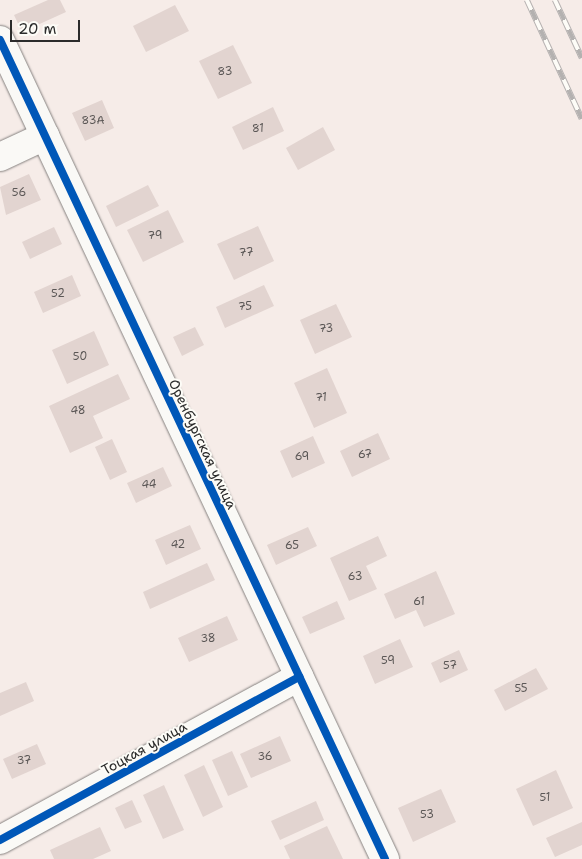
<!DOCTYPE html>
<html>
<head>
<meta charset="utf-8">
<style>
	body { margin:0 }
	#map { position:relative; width:582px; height:859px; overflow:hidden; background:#f6ece8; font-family:"Shantell Sans",sans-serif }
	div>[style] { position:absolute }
	.building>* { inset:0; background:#e2d4d0 }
	.roads { filter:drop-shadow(0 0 1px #868280) drop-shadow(0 0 1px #868280) }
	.minor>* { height:28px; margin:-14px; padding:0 14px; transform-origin:14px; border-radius:14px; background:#faf9f6 }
	.rail>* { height:5.5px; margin-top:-2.75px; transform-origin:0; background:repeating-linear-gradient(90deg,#fdfcf7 0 11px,#b4b1b0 0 22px); box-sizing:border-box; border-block:1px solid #b4b1b0 }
	.cycleway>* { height:8px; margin:-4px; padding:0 4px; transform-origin:4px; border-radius:4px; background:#0057b8 }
	span { translate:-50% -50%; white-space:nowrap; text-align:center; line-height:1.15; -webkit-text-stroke:4px #fdfcf7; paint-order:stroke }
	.number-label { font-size:11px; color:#5b5756 }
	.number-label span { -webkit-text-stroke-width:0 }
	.street-label { font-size:14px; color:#2b2b2b }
	.scale { position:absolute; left:10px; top:20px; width:70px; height:22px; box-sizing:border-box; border:2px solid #2b2b2b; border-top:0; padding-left:6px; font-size:15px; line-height:18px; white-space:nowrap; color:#2b2b2b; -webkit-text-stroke:4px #fdfcf7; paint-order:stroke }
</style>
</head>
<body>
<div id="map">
	<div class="building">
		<i style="clip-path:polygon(48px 0,60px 0,66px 12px,22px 32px,14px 15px)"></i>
		<i style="clip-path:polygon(175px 5px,189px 31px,146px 52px,133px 26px)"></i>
		<i style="clip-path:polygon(233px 45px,252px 83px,218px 99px,199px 61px)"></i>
		<i style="clip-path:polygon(102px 100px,114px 128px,85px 141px,72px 113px)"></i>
		<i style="clip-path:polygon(273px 107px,284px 131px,243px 150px,232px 127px)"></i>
		<i style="clip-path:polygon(323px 127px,335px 150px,298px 170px,286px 148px)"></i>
		<i style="clip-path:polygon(29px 174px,41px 200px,6px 215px,0 187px)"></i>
		<i style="clip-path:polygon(148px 185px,159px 206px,116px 227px,106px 206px)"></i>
		<i style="clip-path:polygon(168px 210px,184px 242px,143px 262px,127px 230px)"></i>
		<i style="clip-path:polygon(258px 226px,274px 261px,234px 280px,217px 244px)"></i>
		<i style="clip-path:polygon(54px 227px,62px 244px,30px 259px,22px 242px)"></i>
		<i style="clip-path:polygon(72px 275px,81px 296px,43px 313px,34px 292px)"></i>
		<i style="clip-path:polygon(264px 285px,274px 306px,225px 328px,216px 307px)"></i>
		<i style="clip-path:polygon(336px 304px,352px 337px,315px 354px,300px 320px)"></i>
		<i style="clip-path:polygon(195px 327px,204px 345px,182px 356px,173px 337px)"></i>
		<i style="clip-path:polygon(94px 331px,109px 365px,67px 384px,52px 350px)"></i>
		<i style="clip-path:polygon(327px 368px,347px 413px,314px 428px,294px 383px)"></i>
		<i style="clip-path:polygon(118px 374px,130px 399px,93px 416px,103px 438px,70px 453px,49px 406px)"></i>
		<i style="clip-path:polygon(378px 433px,390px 459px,352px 477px,340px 451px)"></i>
		<i style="clip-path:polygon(313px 436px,325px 463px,292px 478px,280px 451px)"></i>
		<i style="clip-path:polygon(112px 439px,127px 472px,110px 480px,95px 447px)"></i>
		<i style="clip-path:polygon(163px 467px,172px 486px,136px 503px,127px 483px)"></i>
		<i style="clip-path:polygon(190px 525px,201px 549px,166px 565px,155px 540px)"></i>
		<i style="clip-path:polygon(308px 527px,317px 546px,276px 565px,267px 545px)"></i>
		<i style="clip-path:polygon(378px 536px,387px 556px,366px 566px,377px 589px,349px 601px,330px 558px)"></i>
		<i style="clip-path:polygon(207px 563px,215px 580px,150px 609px,143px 592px)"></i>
		<i style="clip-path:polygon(436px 571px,455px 614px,424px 627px,416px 610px,395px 619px,384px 594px)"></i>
		<i style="clip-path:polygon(337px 601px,345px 619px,310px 634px,302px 617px)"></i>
		<i style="clip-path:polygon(227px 616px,238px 640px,189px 662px,178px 638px)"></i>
		<i style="clip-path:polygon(400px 639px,413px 667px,375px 684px,363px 656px)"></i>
		<i style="clip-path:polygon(459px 650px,468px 670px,440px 683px,431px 663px)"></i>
		<i style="clip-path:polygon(536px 668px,548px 689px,505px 711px,494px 690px)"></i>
		<i style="clip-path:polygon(26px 682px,34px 701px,0 716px,0 693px)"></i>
		<i style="clip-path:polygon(280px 736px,291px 761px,251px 778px,240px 754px)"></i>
		<i style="clip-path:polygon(37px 744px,46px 764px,12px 779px,3px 759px)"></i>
		<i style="clip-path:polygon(232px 751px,248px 787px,228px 796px,212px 760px)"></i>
		<i style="clip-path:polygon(204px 765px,223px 807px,203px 817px,184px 775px)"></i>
		<i style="clip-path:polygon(556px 770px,573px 808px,533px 826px,516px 789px)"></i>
		<i style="clip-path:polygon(164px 785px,184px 830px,163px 839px,143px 795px)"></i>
		<i style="clip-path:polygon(441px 789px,456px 822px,413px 842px,398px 808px)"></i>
		<i style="clip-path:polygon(132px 800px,142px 822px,125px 829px,115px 808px)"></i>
		<i style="clip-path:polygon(316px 801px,324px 820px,280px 840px,271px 821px)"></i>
		<i style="clip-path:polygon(582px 822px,582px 845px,555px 857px,546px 838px)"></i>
		<i style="clip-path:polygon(327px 826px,343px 859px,290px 859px,284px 846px)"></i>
		<i style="clip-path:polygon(100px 827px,111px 851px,93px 859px,54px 859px,50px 850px)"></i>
	</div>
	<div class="roads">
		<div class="minor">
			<i style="left:0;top:40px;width:905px;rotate:64.82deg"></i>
			<i style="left:0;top:157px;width:50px;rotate:-25deg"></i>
			<i style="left:0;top:840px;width:341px;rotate:-28.6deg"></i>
		</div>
	</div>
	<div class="rail">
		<i style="left:527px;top:0;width:131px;rotate:65.2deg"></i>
		<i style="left:555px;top:0;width:64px;rotate:65deg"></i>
	</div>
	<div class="cycleway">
		<i style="left:0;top:40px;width:905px;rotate:64.82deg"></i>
		<i style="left:0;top:840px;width:341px;rotate:-28.6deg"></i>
	</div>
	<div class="number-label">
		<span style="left:225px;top:72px">83</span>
		<span style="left:93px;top:121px">83А</span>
		<span style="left:258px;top:129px">81</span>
		<span style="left:19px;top:193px">56</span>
		<span style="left:155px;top:236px">79</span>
		<span style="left:246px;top:253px">77</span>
		<span style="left:58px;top:294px">52</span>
		<span style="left:245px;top:307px">75</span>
		<span style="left:326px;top:329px">73</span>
		<span style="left:80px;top:357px">50</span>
		<span style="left:321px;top:398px">71</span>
		<span style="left:78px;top:411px">48</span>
		<span style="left:365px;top:455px">67</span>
		<span style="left:302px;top:457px">69</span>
		<span style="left:149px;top:485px">44</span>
		<span style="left:178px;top:545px">42</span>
		<span style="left:292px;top:546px">65</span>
		<span style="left:355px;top:577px">63</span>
		<span style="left:419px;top:602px">61</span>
		<span style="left:208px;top:639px">38</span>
		<span style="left:388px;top:661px">59</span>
		<span style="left:450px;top:666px">57</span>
		<span style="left:521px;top:689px">55</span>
		<span style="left:265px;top:757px">36</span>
		<span style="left:24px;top:761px">37</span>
		<span style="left:545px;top:798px">51</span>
		<span style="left:427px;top:815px">53</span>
	</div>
	<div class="street-label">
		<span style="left:203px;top:444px;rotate:65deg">Оренбургская улица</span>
		<span style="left:144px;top:748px;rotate:-29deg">Тоцкая улица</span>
	</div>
	<div class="scale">20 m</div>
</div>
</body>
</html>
